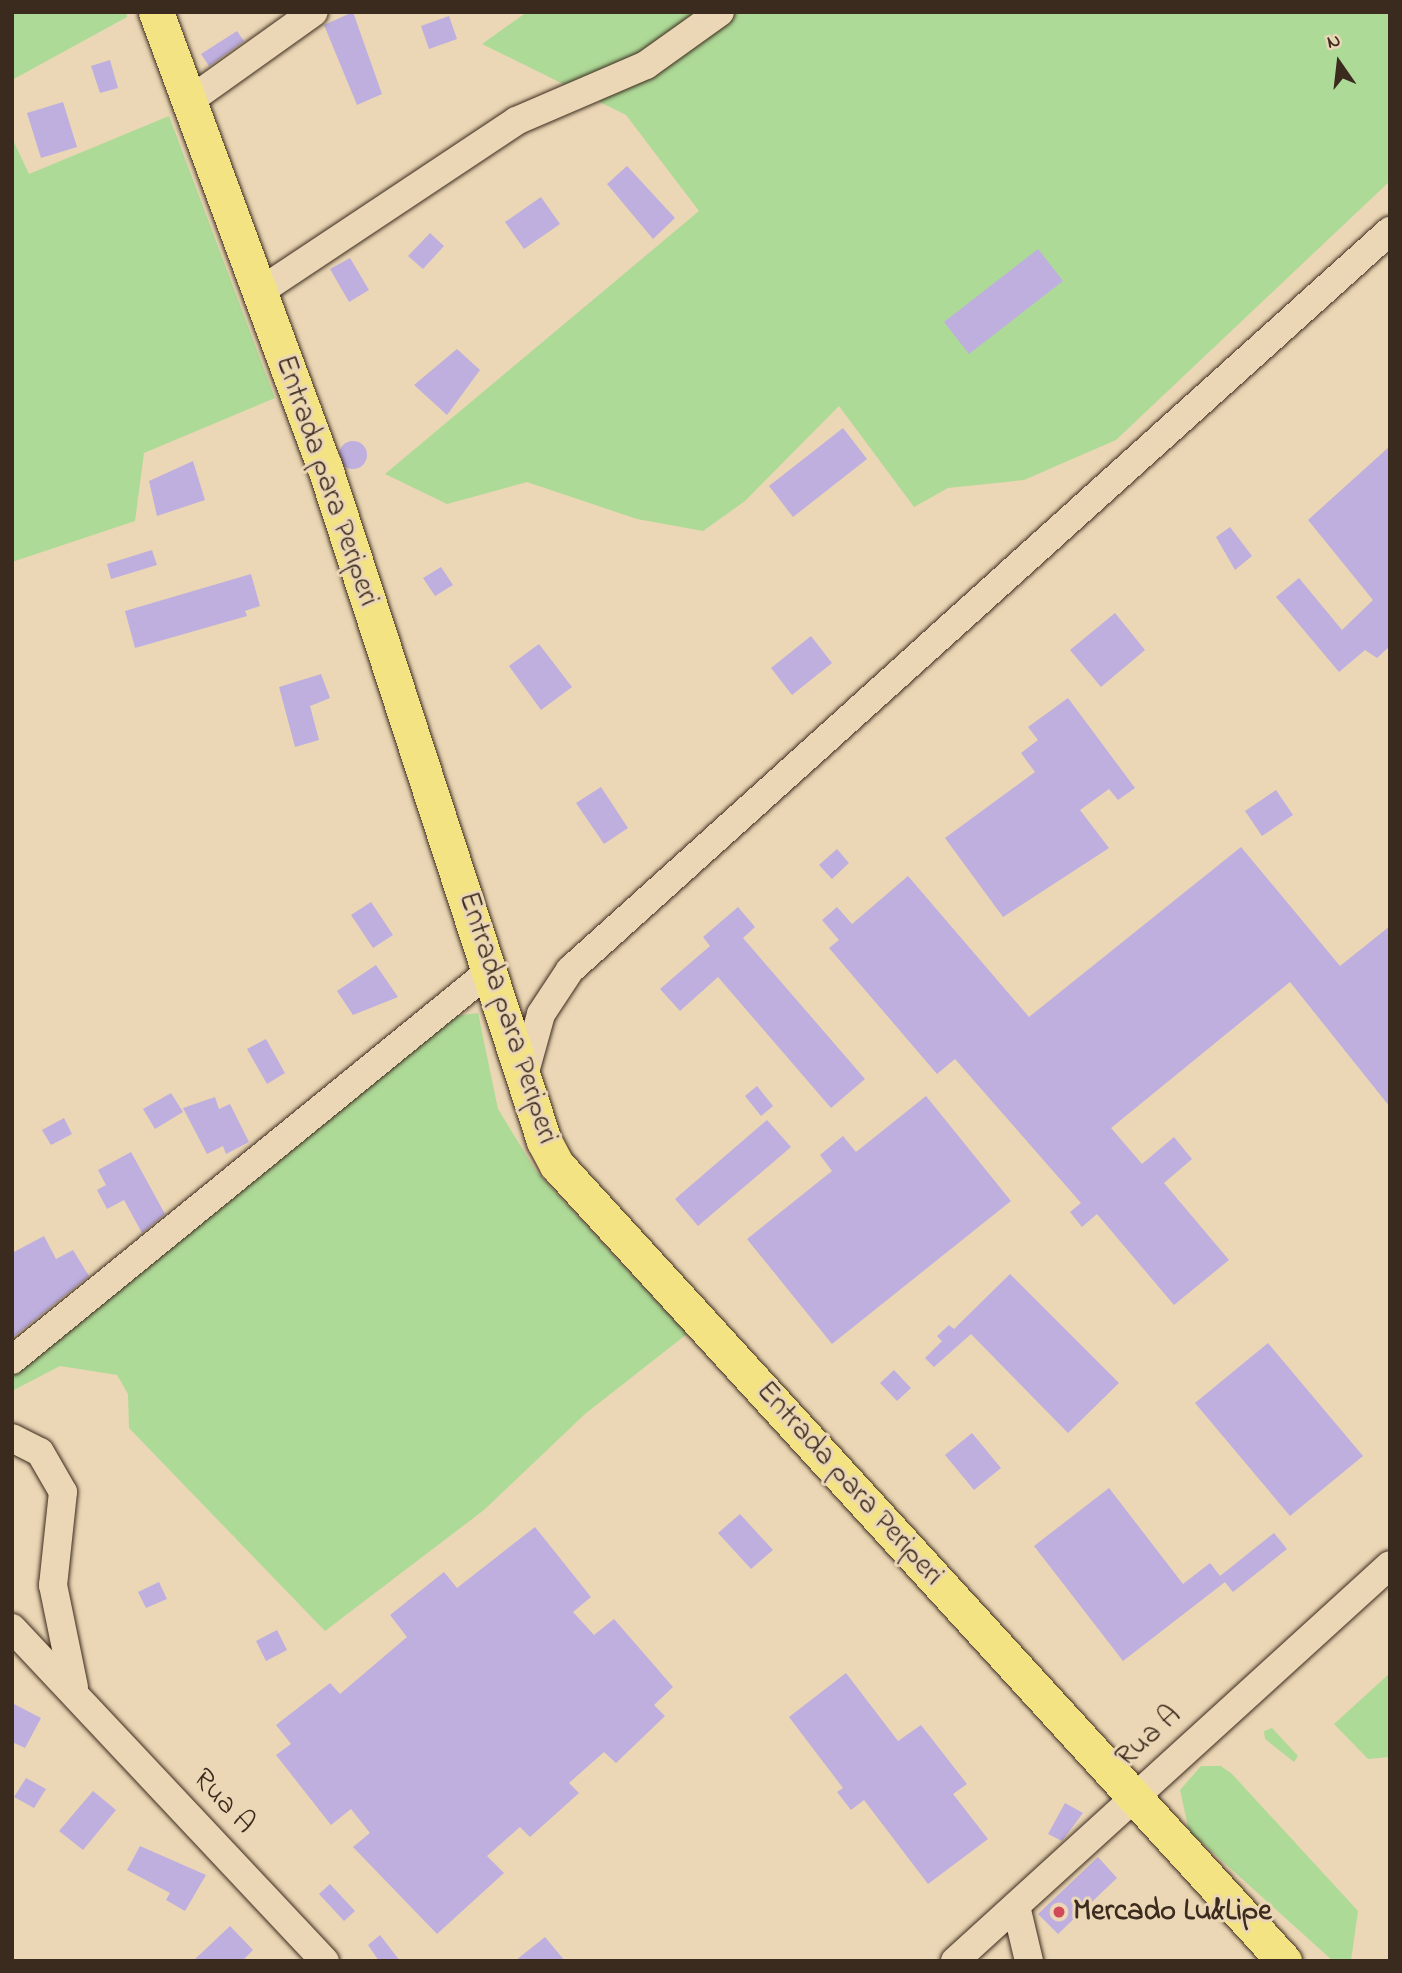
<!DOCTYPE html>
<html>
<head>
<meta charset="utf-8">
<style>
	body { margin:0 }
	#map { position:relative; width:1402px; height:1973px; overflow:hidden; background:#ebd7b5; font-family:"Indie Flower",sans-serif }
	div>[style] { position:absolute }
	.green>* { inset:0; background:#aeda97 }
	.building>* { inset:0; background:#beafdf }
	.round { border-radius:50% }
	.roads { filter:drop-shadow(0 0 2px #3b2a1e) drop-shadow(0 0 2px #3b2a1e) }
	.minor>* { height:28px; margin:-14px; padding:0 14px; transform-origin:14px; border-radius:14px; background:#ebd7b5 }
	.major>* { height:35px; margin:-17.5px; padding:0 17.5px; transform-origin:17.5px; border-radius:17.5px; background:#f4e382 }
	.dots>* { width:19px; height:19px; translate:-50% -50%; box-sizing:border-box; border:4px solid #ebd7b5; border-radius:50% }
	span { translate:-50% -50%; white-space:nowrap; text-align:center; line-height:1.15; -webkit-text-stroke:6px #ebd7b5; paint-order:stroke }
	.street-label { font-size:30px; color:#3b2a1e }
	.poi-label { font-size:30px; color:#3b2a1e; font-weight:700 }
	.left { translate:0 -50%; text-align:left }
	.frame { position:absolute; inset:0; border:14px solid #3b2a1e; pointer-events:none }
	.north { position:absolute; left:1304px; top:28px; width:70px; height:70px; -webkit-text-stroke:5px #ebd7b5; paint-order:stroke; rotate:346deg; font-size:19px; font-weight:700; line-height:28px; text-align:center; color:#3b2a1e }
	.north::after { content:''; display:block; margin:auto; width:24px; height:32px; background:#3b2a1e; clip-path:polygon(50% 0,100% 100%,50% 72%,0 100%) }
</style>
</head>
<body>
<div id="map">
	<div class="green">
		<i style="clip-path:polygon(12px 12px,126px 12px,127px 17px,12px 80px)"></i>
		<i style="clip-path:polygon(527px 12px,1390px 12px,1390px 181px,1116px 440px,1024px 480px,948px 488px,914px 507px,839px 406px,745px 501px,703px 531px,637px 519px,527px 482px,447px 504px,385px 474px,699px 211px,626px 115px,482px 44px)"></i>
		<i style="clip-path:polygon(169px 116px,275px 398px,144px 453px,135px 521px,12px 562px,12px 138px,29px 174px)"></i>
		<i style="clip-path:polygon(478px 1013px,498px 1109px,536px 1171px,687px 1334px,585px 1414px,484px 1510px,325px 1631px,129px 1428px,128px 1394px,117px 1375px,60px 1366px,12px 1391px,12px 1368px,454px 1016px)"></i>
		<i style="clip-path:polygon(1390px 1673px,1390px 1757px,1368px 1759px,1334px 1724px)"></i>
		<i style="clip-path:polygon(1272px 1728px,1298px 1756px,1294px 1762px,1265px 1739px,1264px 1731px)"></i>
		<i style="clip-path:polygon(1201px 1766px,1221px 1766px,1232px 1774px,1358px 1911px,1351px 1961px,1333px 1961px,1189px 1831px,1180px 1790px)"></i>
	</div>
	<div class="building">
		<i style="clip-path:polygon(353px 12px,382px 94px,357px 105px,324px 25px)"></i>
		<i style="clip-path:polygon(449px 16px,457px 39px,429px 49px,421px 26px)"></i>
		<i style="clip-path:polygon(237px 31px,244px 41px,209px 66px,201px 54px)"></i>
		<i style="clip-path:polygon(110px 60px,118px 88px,100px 93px,91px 66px)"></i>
		<i style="clip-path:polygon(63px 102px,77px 147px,41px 158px,27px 113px)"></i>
		<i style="clip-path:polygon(627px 166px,675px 218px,653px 239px,607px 184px)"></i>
		<i style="clip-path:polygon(541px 197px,560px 224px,524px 249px,505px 222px)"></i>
		<i style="clip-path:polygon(430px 233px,444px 246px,423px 269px,408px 256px)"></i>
		<i style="clip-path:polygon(1038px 249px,1063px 281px,969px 354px,944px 322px)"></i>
		<i style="clip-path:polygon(350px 258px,369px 290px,349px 302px,330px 269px)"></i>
		<i style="clip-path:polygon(457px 349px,480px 370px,447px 415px,414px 385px)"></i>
		<i style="clip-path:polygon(843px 428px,867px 459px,793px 517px,769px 486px)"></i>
		<i class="round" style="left:339px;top:441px;width:28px;height:28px"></i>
		<i style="clip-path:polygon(1390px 446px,1390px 646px,1377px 658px,1365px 650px,1339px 672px,1276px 597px,1299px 578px,1342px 630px,1373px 600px,1308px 520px)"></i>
		<i style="clip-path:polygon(193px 461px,205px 500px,157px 516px,149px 481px)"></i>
		<i style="clip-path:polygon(1230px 527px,1252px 556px,1235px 570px,1216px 537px)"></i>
		<i style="clip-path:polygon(152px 550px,157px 565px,111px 579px,107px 564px)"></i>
		<i style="clip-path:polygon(441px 567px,453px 585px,435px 596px,423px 578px)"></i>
		<i style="clip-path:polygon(251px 574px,260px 606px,245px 611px,247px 616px,135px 648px,125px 611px)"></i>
		<i style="clip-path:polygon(1115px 613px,1145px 650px,1101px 687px,1070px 650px)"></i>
		<i style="clip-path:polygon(811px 636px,832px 663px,792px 695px,771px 668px)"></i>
		<i style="clip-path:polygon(539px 644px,572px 687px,541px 710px,509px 666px)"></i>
		<i style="clip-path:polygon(321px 674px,330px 698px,310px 706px,319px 740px,295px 747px,279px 687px)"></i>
		<i style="clip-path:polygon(1068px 698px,1135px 788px,1118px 800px,1109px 789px,1080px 810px,1109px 848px,1003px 917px,945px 838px,1035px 772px,1021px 753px,1038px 740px,1028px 727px)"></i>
		<i style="clip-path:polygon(601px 787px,628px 828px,604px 844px,576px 803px)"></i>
		<i style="clip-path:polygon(1276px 790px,1293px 815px,1262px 836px,1245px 811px)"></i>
		<i style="clip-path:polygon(1241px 847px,1340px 966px,1390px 926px,1390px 1107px,1290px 982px,1111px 1128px,1142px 1164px,1174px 1137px,1192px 1159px,1164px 1183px,1229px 1260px,1174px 1305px,1097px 1214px,1082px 1227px,1070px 1212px,1081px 1203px,955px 1059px,937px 1074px,829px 948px,839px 940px,822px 920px,837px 907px,852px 924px,908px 876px,1029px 1017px)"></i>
		<i style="clip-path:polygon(837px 849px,849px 863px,832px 879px,819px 865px)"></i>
		<i style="clip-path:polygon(371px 902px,393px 935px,373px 948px,351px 915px)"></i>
		<i style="clip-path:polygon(738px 907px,755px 927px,743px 938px,865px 1079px,831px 1108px,718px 977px,680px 1011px,660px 989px,710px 946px,703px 937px)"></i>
		<i style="clip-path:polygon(376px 965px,398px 997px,353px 1015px,337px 991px)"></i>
		<i style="clip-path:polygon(266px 1039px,285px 1073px,267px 1084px,247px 1049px)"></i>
		<i style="clip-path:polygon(757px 1086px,773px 1106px,761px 1116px,745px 1096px)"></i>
		<i style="clip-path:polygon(171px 1093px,183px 1112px,155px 1129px,143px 1109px)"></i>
		<i style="clip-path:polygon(926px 1096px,1011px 1201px,832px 1344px,747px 1239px,832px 1171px,820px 1155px,843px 1136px,856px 1152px)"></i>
		<i style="clip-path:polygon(215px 1097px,219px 1109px,230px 1104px,249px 1142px,226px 1154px,223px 1146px,207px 1154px,183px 1108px)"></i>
		<i style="clip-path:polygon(64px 1118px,72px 1134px,51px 1145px,42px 1130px)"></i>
		<i style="clip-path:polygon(767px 1120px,791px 1147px,698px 1226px,675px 1199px)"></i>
		<i style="clip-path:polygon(131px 1152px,165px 1214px,142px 1233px,124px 1200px,107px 1209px,97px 1190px,106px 1185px,98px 1170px)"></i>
		<i style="clip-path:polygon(44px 1236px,56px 1259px,73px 1250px,89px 1276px,12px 1338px,12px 1253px)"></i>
		<i style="clip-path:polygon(1010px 1274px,1119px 1383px,1068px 1433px,971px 1334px,934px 1367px,925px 1358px,942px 1341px,937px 1336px,949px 1325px,954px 1329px)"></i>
		<i style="clip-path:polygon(1268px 1343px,1363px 1456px,1290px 1516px,1195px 1403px)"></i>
		<i style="clip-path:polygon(894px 1370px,911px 1388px,897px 1401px,880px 1383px)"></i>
		<i style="clip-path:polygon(972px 1433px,1001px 1468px,974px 1490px,945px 1455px)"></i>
		<i style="clip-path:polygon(1109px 1488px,1183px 1584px,1210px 1563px,1225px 1582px,1123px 1661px,1034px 1546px)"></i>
		<i style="clip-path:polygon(740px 1514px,773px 1550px,751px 1569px,718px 1533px)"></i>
		<i style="clip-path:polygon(535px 1527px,591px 1597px,573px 1612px,594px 1635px,614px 1619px,673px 1687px,654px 1705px,665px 1716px,616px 1763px,604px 1752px,569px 1783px,579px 1793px,530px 1837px,520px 1827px,487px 1856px,504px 1873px,437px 1934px,353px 1847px,370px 1833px,351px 1809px,331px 1825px,276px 1755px,291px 1744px,276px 1725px,330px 1683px,340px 1694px,407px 1637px,390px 1615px,444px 1572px,457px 1588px)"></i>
		<i style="clip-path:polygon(1274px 1533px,1287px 1549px,1233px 1592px,1220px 1576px)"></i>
		<i style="clip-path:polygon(159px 1582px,167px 1599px,146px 1608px,138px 1592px)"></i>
		<i style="clip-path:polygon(277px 1630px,287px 1650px,266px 1661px,256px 1641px)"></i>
		<i style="clip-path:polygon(846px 1673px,898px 1741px,921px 1725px,967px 1784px,953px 1794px,988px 1839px,928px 1884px,864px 1800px,851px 1810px,837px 1792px,843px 1788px,789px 1717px)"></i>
		<i style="clip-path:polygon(12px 1703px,41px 1718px,25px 1748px,12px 1742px)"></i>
		<i style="clip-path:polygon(26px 1778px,46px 1789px,34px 1808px,14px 1797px)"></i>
		<i style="clip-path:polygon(93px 1791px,116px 1810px,83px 1850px,59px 1831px)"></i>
		<i style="clip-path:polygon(1065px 1803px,1083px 1813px,1062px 1841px,1048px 1834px)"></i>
		<i style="clip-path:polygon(140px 1846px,206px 1875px,185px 1911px,166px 1900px,170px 1893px,127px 1870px)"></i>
		<i style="clip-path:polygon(1098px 1857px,1117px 1878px,1058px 1934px,1038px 1914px)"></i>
		<i style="clip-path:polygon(330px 1884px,355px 1911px,344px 1921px,319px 1894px)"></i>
		<i style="clip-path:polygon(230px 1926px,253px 1950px,242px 1961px,193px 1961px)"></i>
		<i style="clip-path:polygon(380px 1935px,400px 1961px,379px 1961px,368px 1945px)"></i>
		<i style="clip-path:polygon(545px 1937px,565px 1961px,515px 1961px)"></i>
	</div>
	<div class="roads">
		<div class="minor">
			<i style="left:189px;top:101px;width:153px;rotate:-35.5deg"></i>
			<i style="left:259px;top:292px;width:309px;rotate:-33.6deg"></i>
			<i style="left:516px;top:121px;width:142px;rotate:-23.3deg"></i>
			<i style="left:646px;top:65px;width:91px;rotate:-35.6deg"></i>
			<i style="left:523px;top:1079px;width:67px;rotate:-74.5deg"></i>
			<i style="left:541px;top:1014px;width:53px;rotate:-56.6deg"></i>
			<i style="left:570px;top:970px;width:1104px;rotate:-42.03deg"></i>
			<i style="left:12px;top:1360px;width:618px;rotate:-39.15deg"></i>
			<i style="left:12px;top:1438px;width:31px;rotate:27deg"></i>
			<i style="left:40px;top:1452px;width:46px;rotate:60.1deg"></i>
			<i style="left:63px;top:1492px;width:94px;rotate:96.1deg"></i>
			<i style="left:53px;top:1585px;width:104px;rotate:78.4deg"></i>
			<i style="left:12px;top:1628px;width:457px;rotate:46.8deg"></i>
			<i style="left:1016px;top:1906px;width:57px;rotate:76.7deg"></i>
			<i style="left:955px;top:1961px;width:588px;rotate:-42.31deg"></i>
		</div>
		<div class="major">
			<i style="left:156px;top:12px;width:483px;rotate:69.7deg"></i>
			<i style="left:324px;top:465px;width:711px;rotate:71.97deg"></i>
			<i style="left:544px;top:1141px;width:27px;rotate:62deg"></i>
			<i style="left:557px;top:1165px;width:1078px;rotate:47.59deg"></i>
		</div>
	</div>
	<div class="dots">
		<i style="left:1059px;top:1912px;background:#d1495b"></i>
	</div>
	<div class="street-label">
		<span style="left:326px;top:481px;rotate:71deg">Entrada para Periperi</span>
		<span style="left:507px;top:1018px;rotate:72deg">Entrada para Periperi</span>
		<span style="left:849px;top:1484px;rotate:48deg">Entrada para Periperi</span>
		<span style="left:1149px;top:1737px;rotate:-42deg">Rua A</span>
		<span style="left:223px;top:1802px;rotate:47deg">Rua A</span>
	</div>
	<div class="poi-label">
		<span class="left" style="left:1073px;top:1912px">Mercado Lu&amp;Lipe</span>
	</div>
	<div class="frame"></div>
	<div class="north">N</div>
</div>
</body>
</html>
